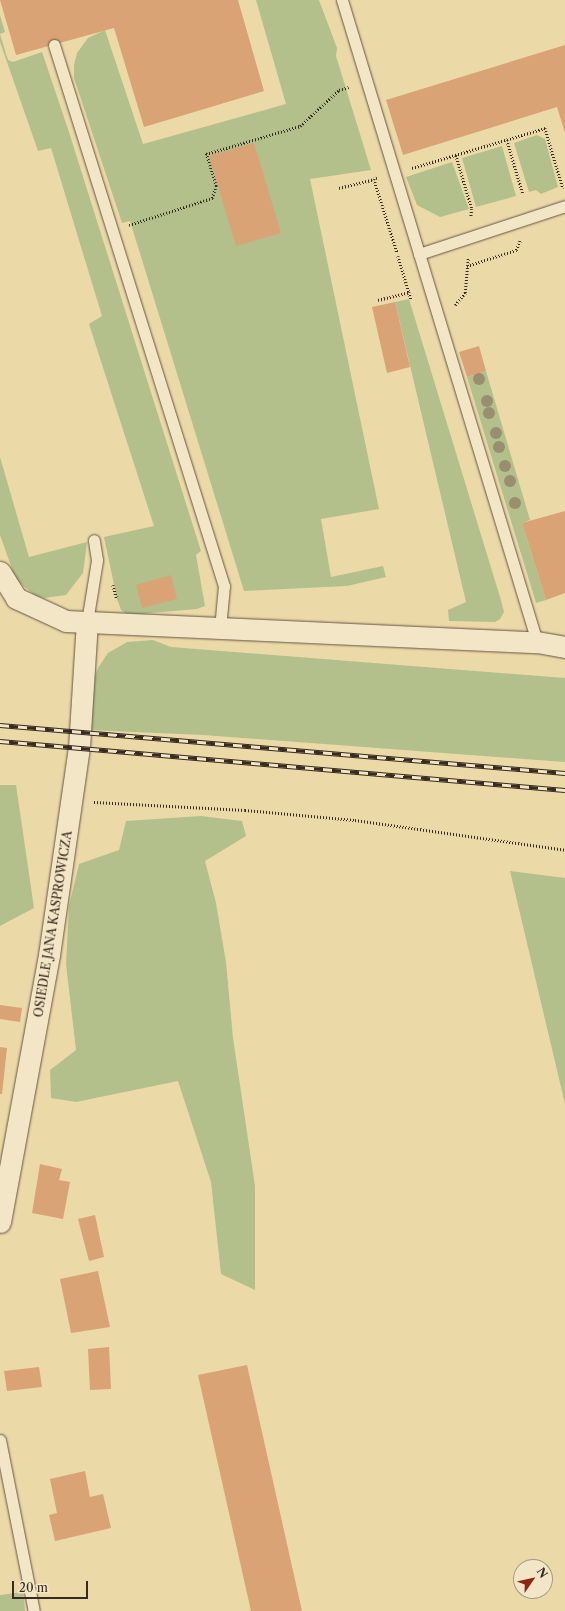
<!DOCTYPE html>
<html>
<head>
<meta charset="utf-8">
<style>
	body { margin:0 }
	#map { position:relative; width:565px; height:1611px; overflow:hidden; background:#ecd9a8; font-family:"Libre Caslon Text",serif }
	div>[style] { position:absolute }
	.green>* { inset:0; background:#b3c08b }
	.building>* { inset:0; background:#d9a375 }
	.path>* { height:2.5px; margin-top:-1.25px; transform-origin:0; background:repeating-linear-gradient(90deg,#362a21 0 1px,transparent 0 3px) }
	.roads { filter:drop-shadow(0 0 1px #645643) drop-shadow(0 0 1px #645643) }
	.lane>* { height:11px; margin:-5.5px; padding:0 5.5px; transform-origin:5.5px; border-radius:5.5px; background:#f3e6c6 }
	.street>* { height:21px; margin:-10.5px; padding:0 10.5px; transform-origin:10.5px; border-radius:10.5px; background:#f3e6c6 }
	.rail>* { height:4.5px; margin-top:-2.25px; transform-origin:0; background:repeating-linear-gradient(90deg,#f3e6c6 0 9px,#362a21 0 18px); box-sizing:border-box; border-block:1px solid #362a21 }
	.trees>* { width:12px; height:12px; margin:-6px; border-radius:50%; background:#998e6d }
	span { translate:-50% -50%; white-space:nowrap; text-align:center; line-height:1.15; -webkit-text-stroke:4px #f3e6c6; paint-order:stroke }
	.street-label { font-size:12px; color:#362a21 }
	.north { position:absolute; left:513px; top:1559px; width:40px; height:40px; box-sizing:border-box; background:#f3e6c6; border:1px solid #a79b84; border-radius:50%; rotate:56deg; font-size:11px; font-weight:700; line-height:16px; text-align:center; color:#362a21 }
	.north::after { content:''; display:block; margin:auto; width:14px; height:18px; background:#8f2418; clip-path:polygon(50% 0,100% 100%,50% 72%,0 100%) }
	.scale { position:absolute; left:12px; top:1581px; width:76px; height:18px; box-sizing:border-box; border:2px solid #362a21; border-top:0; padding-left:5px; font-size:12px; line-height:14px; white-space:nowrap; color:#362a21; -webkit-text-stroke:3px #f3e6c6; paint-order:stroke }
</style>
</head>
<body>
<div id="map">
	<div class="green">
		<i style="clip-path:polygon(256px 0,319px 0,337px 48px,336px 56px,371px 170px,310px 179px,379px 509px,321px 519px,331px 577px,383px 566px,386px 577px,347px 586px,244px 591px,130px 221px,122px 223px,74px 78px,74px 65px,77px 53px,88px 38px,105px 30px,143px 144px,286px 104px)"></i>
		<i style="clip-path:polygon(0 15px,5px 32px,0 34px,8px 60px,13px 62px,42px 52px,68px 129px,201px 551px,196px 555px,205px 606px,197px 609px,128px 615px,121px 610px,117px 599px,104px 537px,154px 526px,89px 324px,102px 316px,51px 148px,38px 151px,0 42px)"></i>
		<i style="clip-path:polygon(537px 135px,545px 139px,558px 187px,541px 194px,536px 190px,529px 192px,514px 143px)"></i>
		<i style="clip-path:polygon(502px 146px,516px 196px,476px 207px,462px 158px)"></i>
		<i style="clip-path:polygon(452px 162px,469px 209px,440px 217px,417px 205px,406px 177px)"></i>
		<i style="clip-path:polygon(409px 299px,500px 597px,504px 612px,500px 619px,495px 622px,449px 621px,448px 610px,466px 602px,395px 302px)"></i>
		<i style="clip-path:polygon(486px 371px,530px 520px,522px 523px,546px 600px,536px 603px,467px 377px)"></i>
		<i style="clip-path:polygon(0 457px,29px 557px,87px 542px,83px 573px,66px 595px,44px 598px,36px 596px,16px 580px,0 535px)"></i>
		<i style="clip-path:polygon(153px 640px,171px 647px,565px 678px,565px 762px,203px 735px,88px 730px,91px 687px,98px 668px,108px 653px,127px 642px)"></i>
		<i style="clip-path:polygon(0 785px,16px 785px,34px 908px,0 926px)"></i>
		<i style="clip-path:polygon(201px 816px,242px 821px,246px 836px,205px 861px,216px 903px,226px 962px,233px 1038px,255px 1186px,255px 1290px,221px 1274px,211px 1182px,178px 1081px,76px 1102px,51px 1098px,50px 1070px,76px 1050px,66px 964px,69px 906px,79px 864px,119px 850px,126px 821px)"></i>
		<i style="clip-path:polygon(510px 871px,565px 878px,565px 1104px)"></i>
		<i style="clip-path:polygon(23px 1592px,25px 1611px,0 1611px,0 1595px)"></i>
	</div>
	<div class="building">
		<i style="clip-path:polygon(0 0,238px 0,264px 91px,144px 127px,114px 28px,16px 55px)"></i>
		<i style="clip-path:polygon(565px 45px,565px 133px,557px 107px,403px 155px,386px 100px)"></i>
		<i style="clip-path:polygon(254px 143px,281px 233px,236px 246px,209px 156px)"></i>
		<i style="clip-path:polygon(395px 302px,410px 367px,387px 373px,372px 307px)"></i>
		<i style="clip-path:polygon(479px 346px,486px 371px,467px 377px,459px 352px)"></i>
		<i style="clip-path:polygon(565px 511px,565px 593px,546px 600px,522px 523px)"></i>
		<i style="clip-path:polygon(171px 575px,177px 599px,142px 608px,136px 585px)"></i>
		<i style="clip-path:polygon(0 1005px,22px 1008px,20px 1022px,0 1019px)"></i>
		<i style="clip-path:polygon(0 1047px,7px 1048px,2px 1094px,0 1094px)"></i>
		<i style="clip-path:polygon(40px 1164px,62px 1169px,59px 1180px,70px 1182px,63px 1219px,32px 1213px)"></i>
		<i style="clip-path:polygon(95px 1215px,104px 1257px,89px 1261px,78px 1219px)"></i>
		<i style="clip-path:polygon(98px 1271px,110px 1327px,71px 1333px,60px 1279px)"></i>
		<i style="clip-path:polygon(109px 1347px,111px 1389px,90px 1390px,88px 1349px)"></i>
		<i style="clip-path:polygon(247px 1365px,302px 1611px,251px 1611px,198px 1375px)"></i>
		<i style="clip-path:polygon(39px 1367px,42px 1387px,7px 1391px,4px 1371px)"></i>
		<i style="clip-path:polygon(85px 1471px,90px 1497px,103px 1494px,111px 1528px,55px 1541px,49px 1515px,57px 1513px,50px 1479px)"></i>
	</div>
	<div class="path">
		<i style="left:507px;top:140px;width:56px;rotate:73.5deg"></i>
		<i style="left:456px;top:155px;width:56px;rotate:73.5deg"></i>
		<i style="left:472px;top:209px;width:8px;rotate:97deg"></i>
		<i style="left:412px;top:168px;width:139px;rotate:-16.7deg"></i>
		<i style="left:545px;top:128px;width:63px;rotate:73.3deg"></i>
		<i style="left:377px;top:178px;width:3px;rotate:162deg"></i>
		<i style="left:374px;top:179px;width:77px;rotate:72.5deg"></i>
		<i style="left:339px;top:188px;width:36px;rotate:-14deg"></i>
		<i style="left:212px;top:198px;width:13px;rotate:-72deg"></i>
		<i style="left:216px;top:186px;width:34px;rotate:-107deg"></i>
		<i style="left:206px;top:154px;width:98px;rotate:-16.6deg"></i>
		<i style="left:300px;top:126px;width:53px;rotate:-42.7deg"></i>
		<i style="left:339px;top:90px;width:10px;rotate:-17deg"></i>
		<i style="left:129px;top:225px;width:90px;rotate:-18deg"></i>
		<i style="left:398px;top:256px;width:38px;rotate:73deg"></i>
		<i style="left:467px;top:266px;width:52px;rotate:-18.1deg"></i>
		<i style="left:516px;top:250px;width:10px;rotate:-66deg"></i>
		<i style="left:378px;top:300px;width:32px;rotate:-14deg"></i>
		<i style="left:409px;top:292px;width:7px;rotate:74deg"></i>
		<i style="left:455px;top:305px;width:16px;rotate:-50deg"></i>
		<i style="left:465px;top:293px;width:35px;rotate:-85deg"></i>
		<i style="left:113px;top:585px;width:15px;rotate:74deg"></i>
		<i style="left:94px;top:802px;width:151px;rotate:3deg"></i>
		<i style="left:245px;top:810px;width:110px;rotate:5.2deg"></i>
		<i style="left:355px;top:820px;width:212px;rotate:8.1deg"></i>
	</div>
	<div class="roads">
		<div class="lane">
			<i style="left:342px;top:0;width:671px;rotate:73.1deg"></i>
			<i style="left:54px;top:45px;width:567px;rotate:72.56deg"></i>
			<i style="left:224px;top:586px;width:42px;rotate:95.4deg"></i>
			<i style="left:419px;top:254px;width:154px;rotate:-18.2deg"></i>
			<i style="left:87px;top:622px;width:63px;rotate:-80.8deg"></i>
			<i style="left:97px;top:560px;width:20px;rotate:-99deg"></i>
			<i style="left:0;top:1440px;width:174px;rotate:78.8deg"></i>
		</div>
		<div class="street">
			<i style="left:0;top:572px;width:31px;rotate:58deg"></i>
			<i style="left:16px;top:598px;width:55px;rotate:24.7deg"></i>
			<i style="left:66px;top:621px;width:471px;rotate:2.6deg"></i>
			<i style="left:537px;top:642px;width:28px;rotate:10deg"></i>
			<i style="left:0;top:1222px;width:271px;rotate:-79.6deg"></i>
			<i style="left:49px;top:955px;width:209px;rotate:-81.8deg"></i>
			<i style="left:79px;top:748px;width:126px;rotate:-86.4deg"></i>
		</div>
	</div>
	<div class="rail">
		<i style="left:0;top:725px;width:567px;rotate:4.86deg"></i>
		<i style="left:0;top:741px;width:567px;rotate:4.96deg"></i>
	</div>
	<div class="trees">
		<i style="left:479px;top:379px"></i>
		<i style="left:487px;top:401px"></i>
		<i style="left:489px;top:413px"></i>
		<i style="left:496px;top:433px"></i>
		<i style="left:499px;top:447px"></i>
		<i style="left:505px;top:466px"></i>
		<i style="left:510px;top:481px"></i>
		<i style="left:515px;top:503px"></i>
	</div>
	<div class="street-label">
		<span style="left:53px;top:924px;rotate:-81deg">OSIEDLE JANA KASPROWICZA</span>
	</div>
	<div class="north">N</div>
	<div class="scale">20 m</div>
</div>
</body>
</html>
